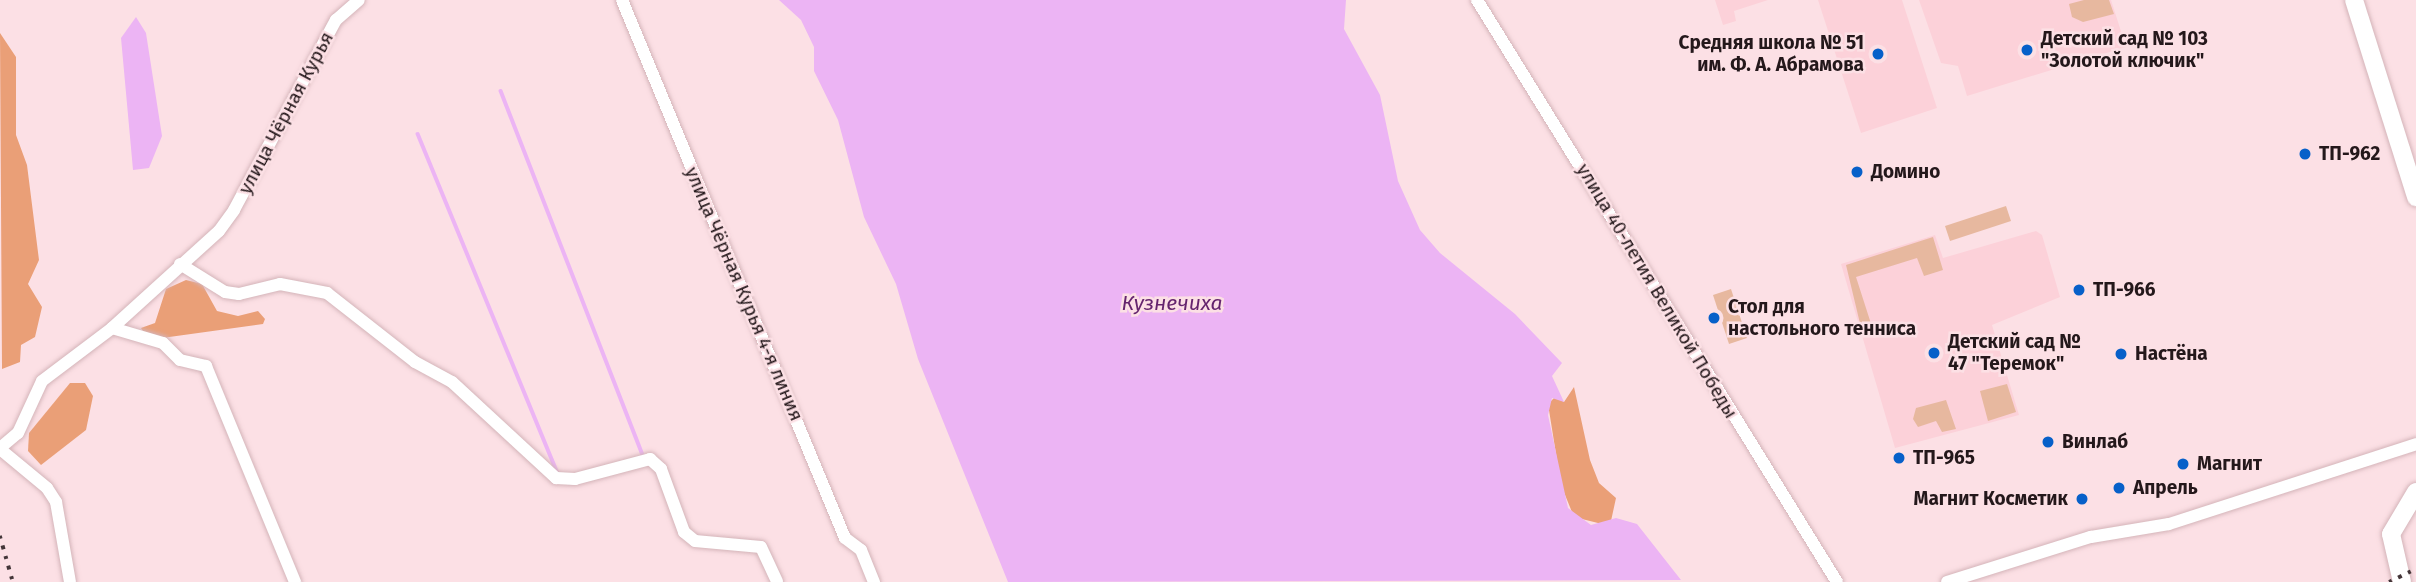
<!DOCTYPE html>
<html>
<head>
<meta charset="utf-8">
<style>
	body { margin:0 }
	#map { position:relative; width:2416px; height:582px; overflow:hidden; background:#fce0e5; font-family:"Fira Sans",sans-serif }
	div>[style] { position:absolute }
	.built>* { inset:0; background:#fcd1d9 }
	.green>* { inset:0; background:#e7b89f }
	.forest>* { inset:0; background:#ea9f77 }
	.water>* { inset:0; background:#ecb4f4 }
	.stream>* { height:3.5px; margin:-1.75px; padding:0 1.75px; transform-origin:1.75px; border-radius:1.75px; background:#ecb4f4 }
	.roads { filter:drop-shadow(0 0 2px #d4b4b9) drop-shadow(0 0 2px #d4b4b9) }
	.street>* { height:12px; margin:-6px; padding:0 6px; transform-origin:6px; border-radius:6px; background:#fff }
	.secondary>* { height:18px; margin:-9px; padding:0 9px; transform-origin:9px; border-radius:9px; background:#fff }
	.rail>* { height:3.5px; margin-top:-1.75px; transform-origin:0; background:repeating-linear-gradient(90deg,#433538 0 3.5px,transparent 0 10.5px) }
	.dots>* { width:19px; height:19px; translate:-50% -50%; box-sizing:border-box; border:4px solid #fce0e5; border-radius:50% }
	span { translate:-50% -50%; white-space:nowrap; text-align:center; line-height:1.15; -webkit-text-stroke:5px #fce0e5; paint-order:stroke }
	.poi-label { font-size:19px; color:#24181b; font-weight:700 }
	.left { translate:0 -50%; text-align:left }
	.right { translate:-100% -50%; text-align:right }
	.street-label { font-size:19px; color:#24181b }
	.water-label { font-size:21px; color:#65246e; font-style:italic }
</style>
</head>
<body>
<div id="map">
	<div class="built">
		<i style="clip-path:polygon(1715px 0,1768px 0,1734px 11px,1736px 21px,1723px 25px)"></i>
		<i style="clip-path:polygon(1818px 0,1902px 0,1937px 108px,1861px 133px)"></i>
		<i style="clip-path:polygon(1919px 0,2111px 0,2126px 47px,1967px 96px,1958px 66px,1941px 63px)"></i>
		<i style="clip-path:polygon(2036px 231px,2042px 235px,2060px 297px,1992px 325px,2019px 415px,1895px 448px,1841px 264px,1935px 235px,1943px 258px)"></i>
	</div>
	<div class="green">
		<i style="clip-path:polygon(2084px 0,2109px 0,2114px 14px,2083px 22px,2072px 17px,2069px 4px)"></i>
		<i style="clip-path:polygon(2006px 206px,2011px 221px,1950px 241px,1945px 226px)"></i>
		<i style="clip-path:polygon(1933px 237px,1943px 270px,1924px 276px,1917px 258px,1856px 277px,1874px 333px,1863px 336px,1846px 265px)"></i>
		<i style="clip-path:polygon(1731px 289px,1747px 338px,1729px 344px,1713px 295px)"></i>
		<i style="clip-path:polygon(2007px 384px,2016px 412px,1988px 421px,1980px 391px)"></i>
		<i style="clip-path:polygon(1946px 400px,1956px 429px,1942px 432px,1936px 421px,1918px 427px,1913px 419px,1916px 408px)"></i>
	</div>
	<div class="forest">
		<i style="clip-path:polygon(0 33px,16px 57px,16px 135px,27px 165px,39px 260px,28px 284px,42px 307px,35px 337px,21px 345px,20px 362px,2px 369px)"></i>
		<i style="clip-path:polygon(186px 280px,202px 284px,217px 311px,238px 316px,258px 311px,265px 319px,263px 324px,162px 338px,144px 333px,141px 328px,155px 323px,166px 289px)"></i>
		<i style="clip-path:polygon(70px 383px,85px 383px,93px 396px,86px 430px,41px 465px,28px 451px,29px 433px)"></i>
		<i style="clip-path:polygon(1574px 387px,1590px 460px,1599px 483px,1616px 498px,1611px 521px,1602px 524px,1574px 517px,1561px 485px,1548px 404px,1555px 397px,1564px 402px)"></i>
	</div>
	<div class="water">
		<i style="clip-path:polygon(779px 0,1346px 0,1344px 29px,1380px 95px,1398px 181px,1420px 230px,1440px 253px,1515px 314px,1562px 363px,1552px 376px,1564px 402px,1552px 398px,1548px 415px,1568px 508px,1591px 525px,1616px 518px,1637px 524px,1681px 580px,1008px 582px,918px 359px,896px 284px,864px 217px,838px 120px,814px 71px,814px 47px,801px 20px)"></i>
		<i style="clip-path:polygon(136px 17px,146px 33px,162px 136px,149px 168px,133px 170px,121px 38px)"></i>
	</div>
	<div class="stream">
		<i style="left:501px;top:91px;width:391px;rotate:68.7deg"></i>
		<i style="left:418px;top:134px;width:365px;rotate:67.6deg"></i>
	</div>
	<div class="roads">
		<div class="street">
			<i style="left:622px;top:0;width:582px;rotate:67.49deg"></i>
			<i style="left:845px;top:538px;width:20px;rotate:37deg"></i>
			<i style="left:861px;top:550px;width:35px;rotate:68deg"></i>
			<i style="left:1477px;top:0;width:684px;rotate:58.26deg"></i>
			<i style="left:180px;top:264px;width:53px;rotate:31.9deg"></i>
			<i style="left:225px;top:292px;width:14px;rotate:8deg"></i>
			<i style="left:239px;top:294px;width:42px;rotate:-13.7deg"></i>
			<i style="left:280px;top:284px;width:48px;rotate:10.8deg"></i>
			<i style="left:327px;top:293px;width:112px;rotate:38.1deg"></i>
			<i style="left:415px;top:362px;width:42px;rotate:28.4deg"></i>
			<i style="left:452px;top:382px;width:142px;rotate:42.7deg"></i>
			<i style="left:556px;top:478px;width:19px;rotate:3deg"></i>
			<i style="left:575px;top:479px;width:78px;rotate:-14.9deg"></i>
			<i style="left:650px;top:459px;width:15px;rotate:42deg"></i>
			<i style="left:661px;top:469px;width:67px;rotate:69.9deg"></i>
			<i style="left:684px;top:532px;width:14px;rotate:39deg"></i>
			<i style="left:695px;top:541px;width:66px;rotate:5.2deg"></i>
			<i style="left:761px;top:547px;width:38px;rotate:65deg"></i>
			<i style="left:112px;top:328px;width:53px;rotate:16.4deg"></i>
			<i style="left:163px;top:343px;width:24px;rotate:45deg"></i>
			<i style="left:180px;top:360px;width:27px;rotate:13deg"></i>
			<i style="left:206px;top:366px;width:234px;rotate:67.6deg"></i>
			<i style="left:0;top:448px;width:23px;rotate:-40deg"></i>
			<i style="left:18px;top:433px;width:57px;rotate:-65.2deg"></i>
			<i style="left:42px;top:381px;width:88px;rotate:-37.1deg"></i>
			<i style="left:112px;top:328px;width:144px;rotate:-42.2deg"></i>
			<i style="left:219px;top:231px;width:26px;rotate:-54deg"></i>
			<i style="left:234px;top:210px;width:216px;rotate:-61.8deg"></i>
			<i style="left:336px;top:20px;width:30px;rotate:-41deg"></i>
			<i style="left:0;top:449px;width:61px;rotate:39.7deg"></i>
			<i style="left:47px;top:488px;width:17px;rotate:57deg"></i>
			<i style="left:56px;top:502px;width:81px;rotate:80.1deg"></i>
			<i style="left:1947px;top:582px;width:151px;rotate:-17.4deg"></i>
			<i style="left:2091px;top:537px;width:79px;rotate:-9.5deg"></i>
			<i style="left:2169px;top:524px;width:260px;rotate:-17.9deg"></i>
		</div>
		<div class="secondary">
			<i style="left:2354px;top:0;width:207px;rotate:72.5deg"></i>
			<i style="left:2402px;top:582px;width:49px;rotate:-102.9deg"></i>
			<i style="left:2391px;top:534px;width:49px;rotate:-59.2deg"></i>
		</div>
	</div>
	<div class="rail">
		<i style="left:0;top:536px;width:48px;rotate:74.2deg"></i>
		<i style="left:2389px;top:582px;width:30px;rotate:-26deg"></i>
	</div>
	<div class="dots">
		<i style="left:2027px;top:50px;background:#0760c9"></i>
		<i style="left:1878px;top:54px;background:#0760c9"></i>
		<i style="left:2305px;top:154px;background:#0760c9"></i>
		<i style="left:1857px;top:172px;background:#0760c9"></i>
		<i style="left:2079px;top:290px;background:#0760c9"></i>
		<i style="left:1714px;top:318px;background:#0760c9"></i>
		<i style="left:1934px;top:353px;background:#0760c9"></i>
		<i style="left:2121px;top:354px;background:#0760c9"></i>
		<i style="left:2048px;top:442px;background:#0760c9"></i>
		<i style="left:1899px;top:458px;background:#0760c9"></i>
		<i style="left:2183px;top:464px;background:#0760c9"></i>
		<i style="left:2119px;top:488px;background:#0760c9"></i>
		<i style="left:2082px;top:499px;background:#0760c9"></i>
	</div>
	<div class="poi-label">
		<span class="left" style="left:2041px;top:50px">Детский сад № 103<br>"Золотой ключик"</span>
		<span class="right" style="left:1864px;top:54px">Средняя школа № 51<br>им. Ф. А. Абрамова</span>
		<span class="left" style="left:2319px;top:154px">ТП-962</span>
		<span class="left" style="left:1871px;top:172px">Домино</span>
		<span class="left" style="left:2093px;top:290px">ТП-966</span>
		<span class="left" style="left:1728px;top:318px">Стол для<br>настольного тенниса</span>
		<span class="left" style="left:1948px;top:353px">Детский сад №<br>47 "Теремок"</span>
		<span class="left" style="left:2135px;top:354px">Настёна</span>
		<span class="left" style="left:2062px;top:442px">Винлаб</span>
		<span class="left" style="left:1913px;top:458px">ТП-965</span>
		<span class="left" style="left:2197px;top:464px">Магнит</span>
		<span class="left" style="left:2133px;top:488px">Апрель</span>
		<span class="right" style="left:2068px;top:499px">Магнит Косметик</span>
	</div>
	<div class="street-label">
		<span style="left:286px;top:113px;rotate:-62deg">улица Чёрная Курья</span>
		<span style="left:1657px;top:291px;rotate:59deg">улица 40-летия Великой Победы</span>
		<span style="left:744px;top:294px;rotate:67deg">улица Чёрная Курья 4-я линия</span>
	</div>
	<div class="water-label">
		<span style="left:1172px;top:303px">Кузнечиха</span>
	</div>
</div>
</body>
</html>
